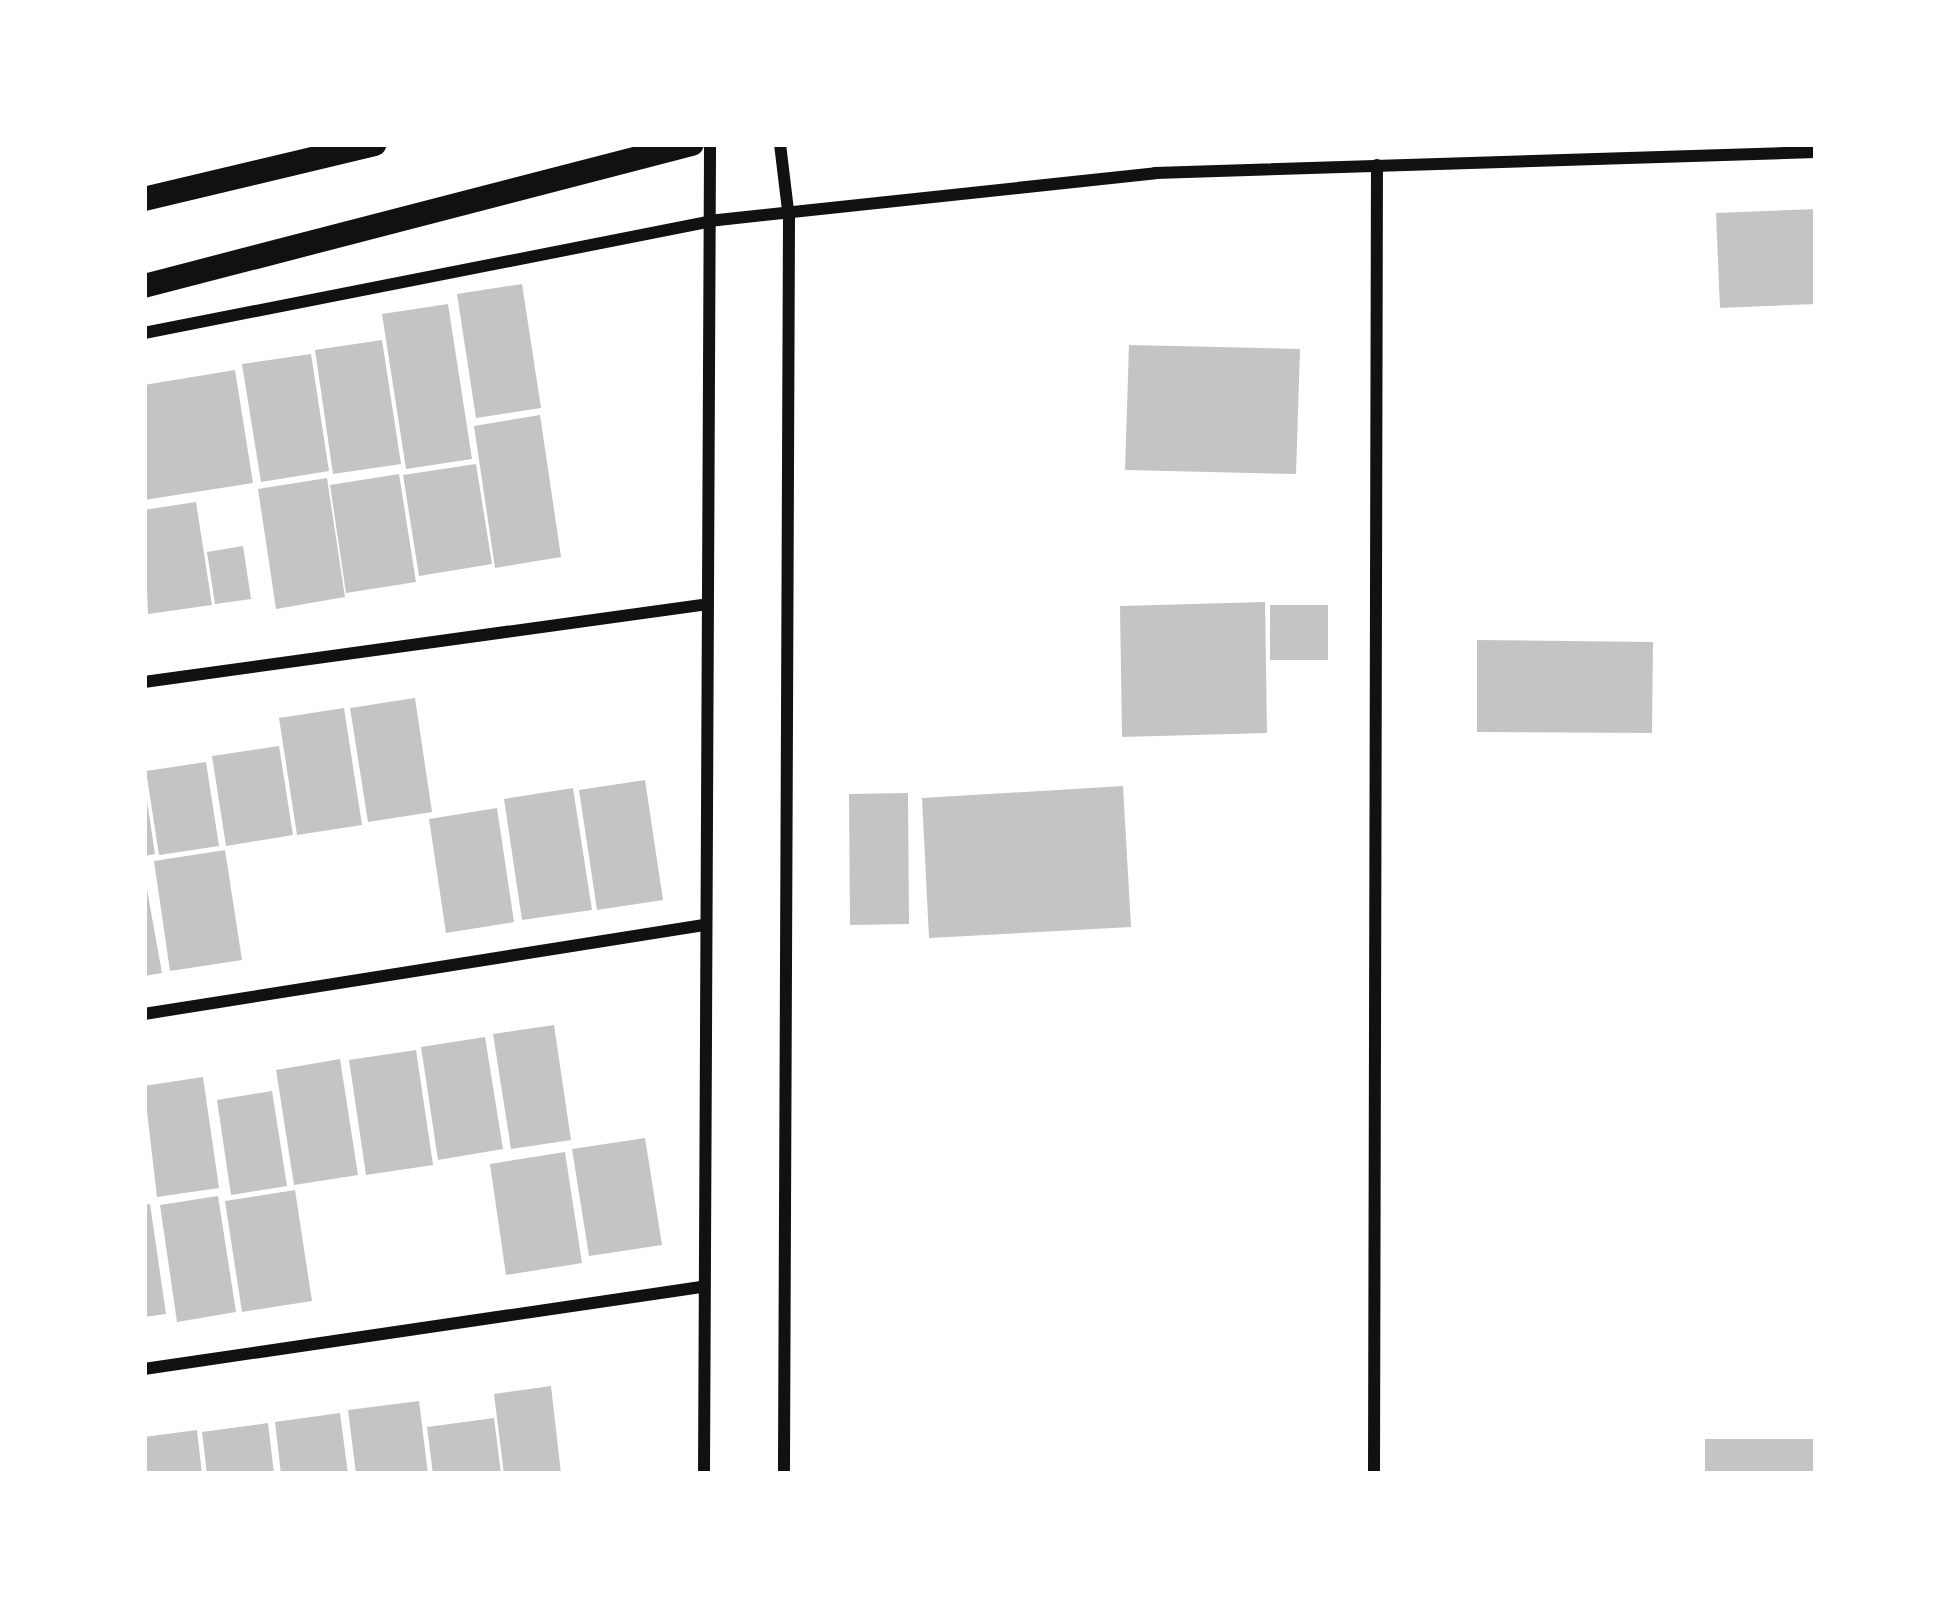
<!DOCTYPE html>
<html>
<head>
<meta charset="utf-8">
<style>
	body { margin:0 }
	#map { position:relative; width:1960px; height:1618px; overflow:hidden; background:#fff; font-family:Manrope,sans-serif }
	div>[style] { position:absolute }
	.building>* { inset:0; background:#c4c4c4 }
	.minor>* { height:12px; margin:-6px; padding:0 6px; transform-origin:6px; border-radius:6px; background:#111 }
	.secondary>* { height:24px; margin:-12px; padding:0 12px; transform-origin:12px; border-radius:12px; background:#111 }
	span { translate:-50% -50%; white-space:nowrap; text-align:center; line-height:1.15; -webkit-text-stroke:9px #fff; paint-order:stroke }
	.frame { position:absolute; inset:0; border:147px solid #fff; pointer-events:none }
</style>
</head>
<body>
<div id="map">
	<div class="building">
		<i style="clip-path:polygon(1816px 209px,1816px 304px,1720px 308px,1716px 213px)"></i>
		<i style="clip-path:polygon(522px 284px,541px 408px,476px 418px,457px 294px)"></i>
		<i style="clip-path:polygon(448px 304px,472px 459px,406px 469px,382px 314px)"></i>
		<i style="clip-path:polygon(382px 340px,401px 464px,333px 474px,315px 350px)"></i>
		<i style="clip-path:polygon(1129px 345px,1300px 349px,1296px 474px,1125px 470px)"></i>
		<i style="clip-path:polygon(311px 354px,329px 471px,261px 482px,242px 364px)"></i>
		<i style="clip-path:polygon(235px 370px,253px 483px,144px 500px,144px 385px)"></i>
		<i style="clip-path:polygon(540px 415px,561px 557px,495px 568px,474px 426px)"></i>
		<i style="clip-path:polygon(476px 464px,492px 564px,419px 576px,403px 475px)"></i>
		<i style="clip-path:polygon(399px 474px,416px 582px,346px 593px,330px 485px)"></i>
		<i style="clip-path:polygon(327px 478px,345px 597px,276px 609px,258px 489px)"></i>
		<i style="clip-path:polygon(196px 502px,212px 605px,148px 614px,144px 510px)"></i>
		<i style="clip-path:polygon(243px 546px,251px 599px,215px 604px,207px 552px)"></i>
		<i style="clip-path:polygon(1265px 602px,1267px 733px,1122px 737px,1120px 606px)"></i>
		<i style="clip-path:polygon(1270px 605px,1328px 605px,1328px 660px,1270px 660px)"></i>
		<i style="clip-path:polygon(1477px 640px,1653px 642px,1652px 733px,1477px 732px)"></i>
		<i style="clip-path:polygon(415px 698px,432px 812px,368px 822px,350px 708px)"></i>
		<i style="clip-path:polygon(344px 708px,362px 825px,297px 835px,279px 718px)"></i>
		<i style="clip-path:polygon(279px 746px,293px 835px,226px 846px,212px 756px)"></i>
		<i style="clip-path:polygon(206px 762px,219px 846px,159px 855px,146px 771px)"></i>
		<i style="clip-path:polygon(645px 780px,663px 900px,597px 910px,579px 790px)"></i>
		<i style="clip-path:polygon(1123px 786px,1131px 927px,929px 938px,922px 798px)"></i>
		<i style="clip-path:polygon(573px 788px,592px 910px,522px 920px,504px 799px)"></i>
		<i style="clip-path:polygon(908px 793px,909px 924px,850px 925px,849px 794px)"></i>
		<i style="clip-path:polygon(147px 801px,155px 854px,144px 856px,144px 802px)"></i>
		<i style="clip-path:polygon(497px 808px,514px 922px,446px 933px,429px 819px)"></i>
		<i style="clip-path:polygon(225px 850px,242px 960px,170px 971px,154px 861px)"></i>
		<i style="clip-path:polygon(144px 873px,162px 973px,144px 976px)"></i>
		<i style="clip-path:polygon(554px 1025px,571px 1140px,511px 1149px,493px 1034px)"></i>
		<i style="clip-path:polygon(485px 1037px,503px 1149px,438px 1160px,421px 1047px)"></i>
		<i style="clip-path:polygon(416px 1050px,433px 1165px,366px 1175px,349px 1060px)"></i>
		<i style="clip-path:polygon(340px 1059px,358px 1175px,294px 1185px,276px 1070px)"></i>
		<i style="clip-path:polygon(203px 1077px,219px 1188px,157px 1197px,144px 1086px)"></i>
		<i style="clip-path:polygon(272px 1091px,287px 1186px,231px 1195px,217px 1100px)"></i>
		<i style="clip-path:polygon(645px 1138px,662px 1245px,589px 1256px,572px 1149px)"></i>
		<i style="clip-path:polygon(565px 1152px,582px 1263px,506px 1275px,490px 1164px)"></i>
		<i style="clip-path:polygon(295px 1190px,312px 1301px,242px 1312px,225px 1201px)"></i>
		<i style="clip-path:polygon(218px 1196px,236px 1312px,177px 1322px,160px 1205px)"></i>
		<i style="clip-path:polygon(150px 1204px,166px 1314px,144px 1317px,144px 1205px)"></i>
		<i style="clip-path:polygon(551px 1386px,561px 1474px,504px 1474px,494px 1394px)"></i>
		<i style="clip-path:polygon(419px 1401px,428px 1474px,356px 1474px,348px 1410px)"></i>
		<i style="clip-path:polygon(340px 1413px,348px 1474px,281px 1474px,275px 1422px)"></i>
		<i style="clip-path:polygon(494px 1418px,501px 1474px,433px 1474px,427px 1427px)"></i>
		<i style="clip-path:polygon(268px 1423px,274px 1474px,207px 1474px,202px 1432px)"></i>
		<i style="clip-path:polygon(197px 1430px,202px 1474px,144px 1474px,144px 1437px)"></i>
		<i style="clip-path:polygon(1705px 1439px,1816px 1439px,1816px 1474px,1705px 1474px)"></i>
	</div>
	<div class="minor">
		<i style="left:780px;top:144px;width:75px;rotate:83.1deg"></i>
		<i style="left:789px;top:218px;width:1256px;rotate:90.23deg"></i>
		<i style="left:144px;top:333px;width:585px;rotate:-11.14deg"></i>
		<i style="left:718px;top:220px;width:440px;rotate:-6.1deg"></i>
		<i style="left:1155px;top:173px;width:661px;rotate:-1.82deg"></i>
		<i style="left:144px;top:682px;width:569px;rotate:-7.87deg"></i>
		<i style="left:144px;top:1014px;width:567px;rotate:-9.03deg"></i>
		<i style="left:144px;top:1369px;width:563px;rotate:-8.37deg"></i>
		<i style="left:704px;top:1474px;width:1330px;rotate:-89.74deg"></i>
		<i style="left:1374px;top:1474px;width:1309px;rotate:-89.87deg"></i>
	</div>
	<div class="secondary">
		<i style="left:144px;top:199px;width:237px;rotate:-13.4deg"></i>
		<i style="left:144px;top:286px;width:566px;rotate:-14.53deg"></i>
	</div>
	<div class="frame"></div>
</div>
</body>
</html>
